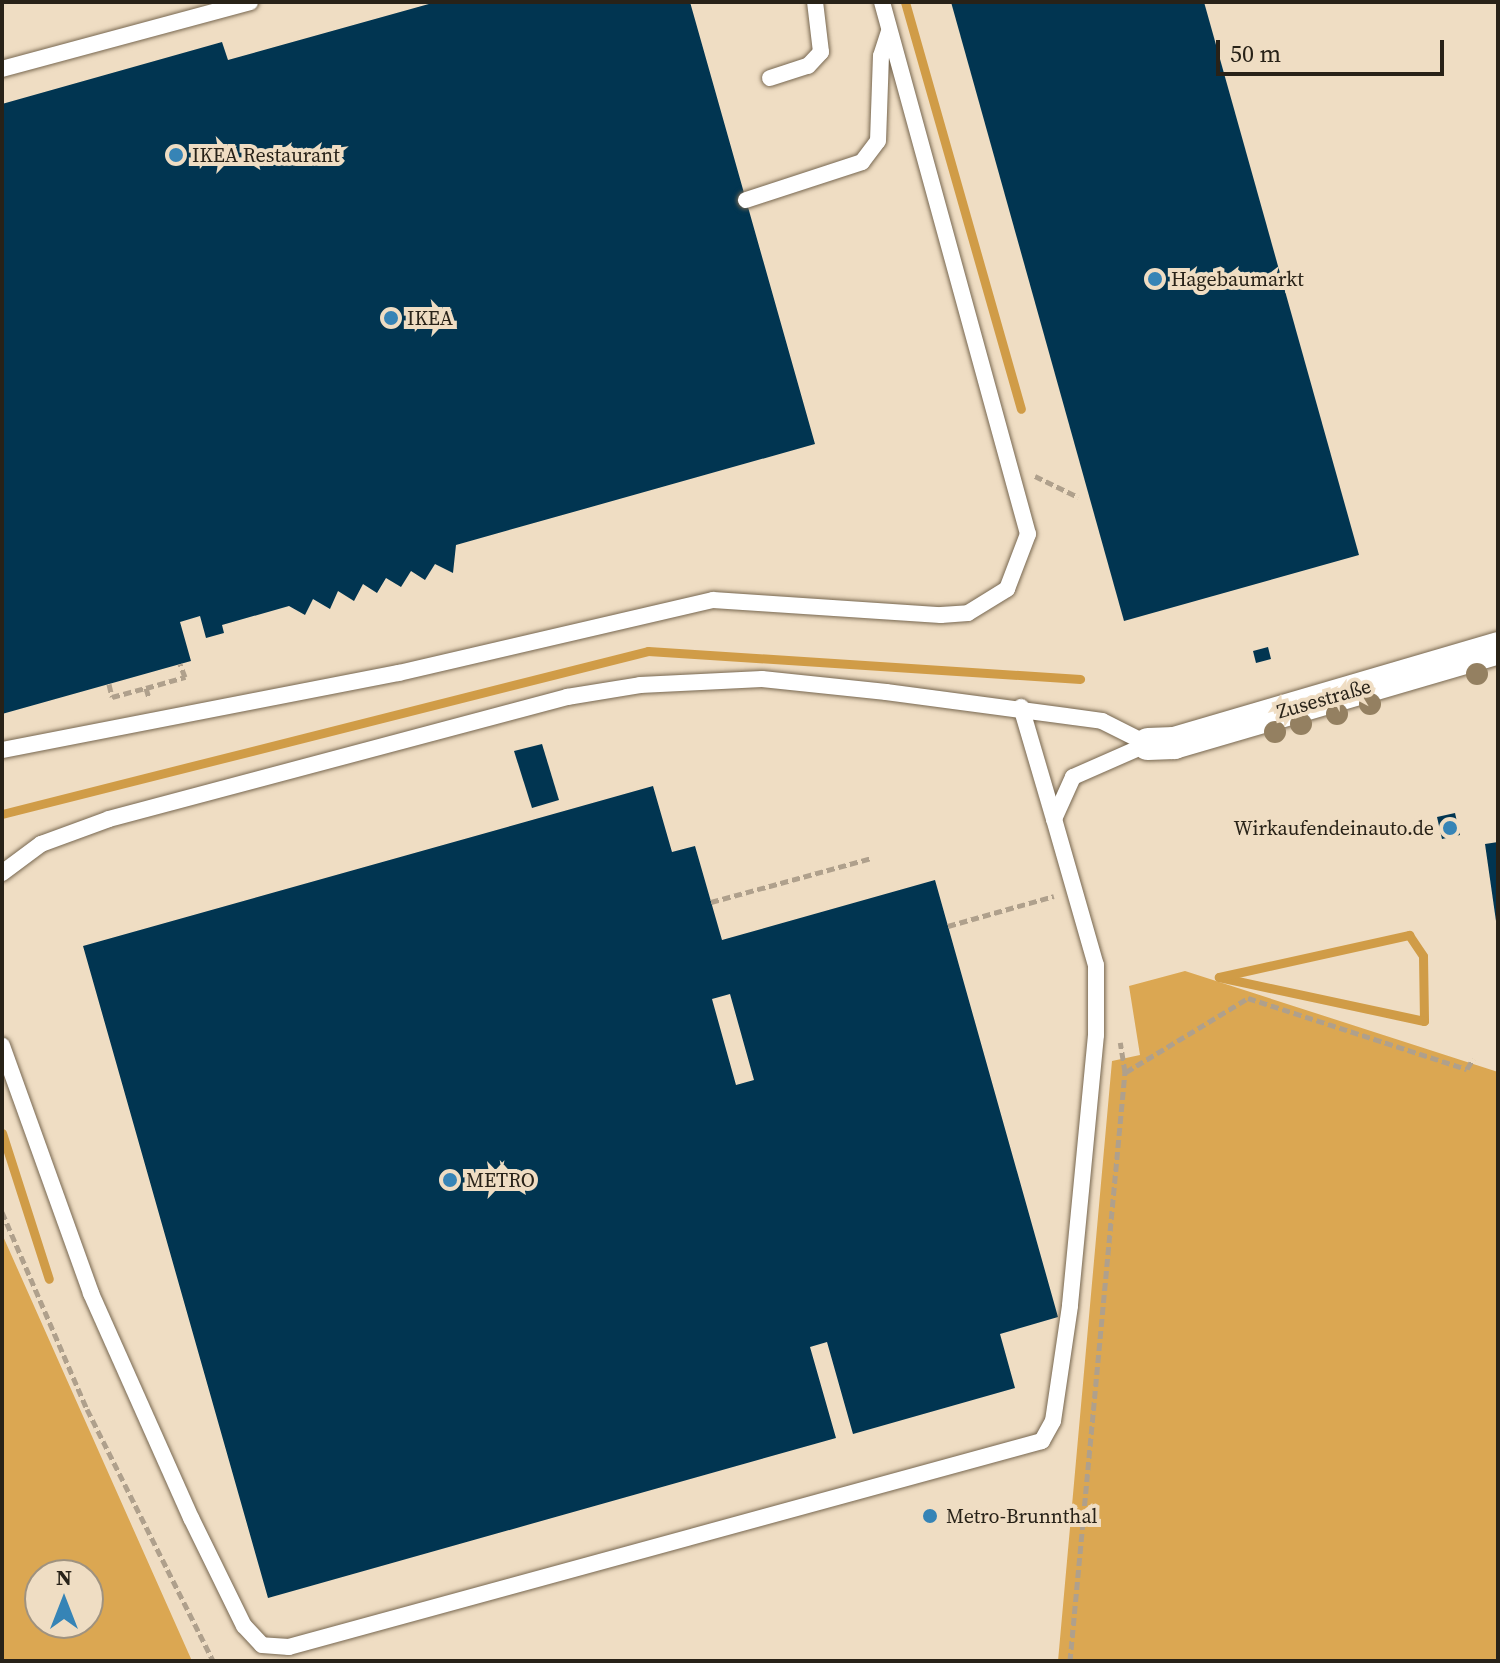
<!DOCTYPE html>
<html>
<head>
<meta charset="utf-8">
<style>
	body { margin:0 }
	#map { position:relative; width:1500px; height:1663px; overflow:hidden; background:#efddc3; font-family:"Source Serif 4",serif }
	div>[style] { position:absolute }
	.forest>* { inset:0; background:#dba752 }
	.stream>* { height:9px; margin:-4.5px; padding:0 4.5px; transform-origin:4.5px; border-radius:4.5px; background:#d09c47 }
	.building>* { inset:0; background:#013551 }
	.path>* { height:5px; margin-top:-2.5px; transform-origin:0; background:repeating-linear-gradient(90deg,#afa08c 0 8px,transparent 0 12px) }
	.roads { filter:drop-shadow(0 0 2px #776750) drop-shadow(0 0 2px #776750) }
	.lane>* { height:16px; margin:-8px; padding:0 8px; transform-origin:8px; border-radius:8px; background:#fff }
	.street>* { height:32px; margin:-16px; padding:0 16px; transform-origin:16px; border-radius:16px; background:#fff }
	.trees>* { width:22px; height:22px; margin:-11px; border-radius:50%; background:#948061 }
	.dots>* { width:22px; height:22px; translate:-50% -50%; box-sizing:border-box; border:4px solid #efddc3; border-radius:50% }
	span { translate:-50% -50%; white-space:nowrap; text-align:center; line-height:1.15; -webkit-text-stroke:8px #efddc3; paint-order:stroke }
	.poi-label { font-size:20px; color:#282218 }
	.left { translate:0 -50%; text-align:left }
	.right { translate:-100% -50%; text-align:right }
	.street-label { font-size:20px; color:#282218 }
	.frame { position:absolute; inset:0; border:4px solid #282218; pointer-events:none }
	.north { position:absolute; left:24px; top:1559px; width:80px; height:80px; box-sizing:border-box; background:#efddc3; border:2px solid #9f927f; border-radius:50%; rotate:0deg; font-size:22px; font-weight:700; line-height:32px; text-align:center; color:#282218 }
	.north::after { content:''; display:block; margin:auto; width:28px; height:36px; background:#3684b6; clip-path:polygon(50% 0,100% 100%,50% 72%,0 100%) }
	.scale { position:absolute; left:1216px; top:40px; width:228px; height:36px; box-sizing:border-box; border:4px solid #282218; border-top:0; padding-left:10px; font-size:24px; line-height:28px; white-space:nowrap; color:#282218; -webkit-text-stroke:6px #efddc3; paint-order:stroke }
</style>
</head>
<body>
<div id="map">
	<div class="forest">
		<i style="clip-path:polygon(1185px 971px,1498px 1072px,1498px 1661px,1058px 1661px,1112px 1061px,1140px 1055px,1129px 986px)"></i>
		<i style="clip-path:polygon(evenodd,2px 1234px,192px 1661px,2px 1661px,2px 1234px,40px 1575px,88px 1575px,88px 1623px,40px 1623px,40px 1575px)"></i>
	</div>
	<div class="stream">
		<i style="left:905px;top:2px;width:423px;rotate:74.1deg"></i>
		<i style="left:2px;top:814px;width:666px;rotate:-14.16deg"></i>
		<i style="left:648px;top:651px;width:433px;rotate:3.7deg"></i>
		<i style="left:1409px;top:935px;width:25px;rotate:56deg"></i>
		<i style="left:1423px;top:956px;width:65px;rotate:89.1deg"></i>
		<i style="left:1424px;top:1021px;width:210px;rotate:-167.9deg"></i>
		<i style="left:1219px;top:977px;width:195px;rotate:-12.5deg"></i>
		<i style="left:2px;top:1133px;width:153px;rotate:72.2deg"></i>
	</div>
	<div class="building">
		<i style="clip-path:polygon(436px 2px,690px 2px,815px 444px,456px 545px,453px 573px,435px 564px,425px 580px,411px 571px,401px 587px,386px 578px,377px 593px,363px 584px,354px 601px,338px 591px,330px 609px,313px 599px,305px 615px,289px 606px,222px 625px,224px 633px,206px 638px,200px 616px,180px 622px,191px 661px,2px 714px,2px 104px,222px 42px,228px 60px)"></i>
		<i style="clip-path:polygon(951px 2px,1204px 2px,1359px 555px,1124px 621px)"></i>
		<i style="clip-path:polygon(1268px 647px,1271px 659px,1256px 663px,1253px 651px)"></i>
		<i style="clip-path:polygon(542px 744px,559px 800px,532px 808px,514px 751px)"></i>
		<i style="clip-path:polygon(evenodd,653px 786px,672px 852px,695px 846px,722px 940px,935px 880px,1058px 1317px,1000px 1334px,1015px 1388px,853px 1434px,827px 1342px,810px 1347px,836px 1438px,268px 1598px,83px 946px,653px 786px,730px 994px,754px 1080px,736px 1085px,712px 999px,730px 994px)"></i>
		<i style="clip-path:polygon(1455px 813px,1460px 835px,1442px 839px,1437px 817px)"></i>
		<i style="clip-path:polygon(1498px 842px,1498px 921px,1496px 921px,1485px 844px)"></i>
	</div>
	<div class="path">
		<i style="left:1035px;top:476px;width:48px;rotate:26deg"></i>
		<i style="left:109px;top:684px;width:13px;rotate:77deg"></i>
		<i style="left:112px;top:697px;width:35px;rotate:-15deg"></i>
		<i style="left:146px;top:688px;width:10px;rotate:73deg"></i>
		<i style="left:146px;top:688px;width:41px;rotate:-15.8deg"></i>
		<i style="left:185px;top:677px;width:14px;rotate:-111deg"></i>
		<i style="left:711px;top:902px;width:167px;rotate:-15.3deg"></i>
		<i style="left:948px;top:926px;width:110px;rotate:-15.8deg"></i>
		<i style="left:1126px;top:1072px;width:143px;rotate:-31.2deg"></i>
		<i style="left:1248px;top:998px;width:230px;rotate:18deg"></i>
		<i style="left:1467px;top:1069px;width:12px;rotate:-59deg"></i>
		<i style="left:2px;top:1212px;width:215px;rotate:66.7deg"></i>
		<i style="left:87px;top:1409px;width:282px;rotate:63.4deg"></i>
		<i style="left:1070px;top:1661px;width:592px;rotate:-84.67deg"></i>
		<i style="left:1125px;top:1072px;width:30px;rotate:-99deg"></i>
	</div>
	<div class="roads">
		<div class="lane">
			<i style="left:2px;top:69px;width:257px;rotate:-15.1deg"></i>
			<i style="left:770px;top:78px;width:40px;rotate:-18deg"></i>
			<i style="left:808px;top:66px;width:19px;rotate:-47deg"></i>
			<i style="left:821px;top:52px;width:50px;rotate:-96.8deg"></i>
			<i style="left:746px;top:200px;width:122px;rotate:-18.1deg"></i>
			<i style="left:862px;top:162px;width:26px;rotate:-53deg"></i>
			<i style="left:878px;top:141px;width:85px;rotate:-88deg"></i>
			<i style="left:881px;top:56px;width:26px;rotate:-72deg"></i>
			<i style="left:1021px;top:707px;width:117px;rotate:73.6deg"></i>
			<i style="left:2px;top:750px;width:404px;rotate:-11deg"></i>
			<i style="left:399px;top:673px;width:322px;rotate:-13.1deg"></i>
			<i style="left:713px;top:600px;width:228px;rotate:3.8deg"></i>
			<i style="left:941px;top:615px;width:27px;rotate:-4deg"></i>
			<i style="left:968px;top:613px;width:46px;rotate:-31.6deg"></i>
			<i style="left:1007px;top:589px;width:59px;rotate:-69.1deg"></i>
			<i style="left:1028px;top:534px;width:552px;rotate:-105.35deg"></i>
			<i style="left:2px;top:873px;width:49px;rotate:-36.6deg"></i>
			<i style="left:41px;top:844px;width:72px;rotate:-20.2deg"></i>
			<i style="left:109px;top:819px;width:474px;rotate:-14.9deg"></i>
			<i style="left:567px;top:697px;width:74px;rotate:-9.3deg"></i>
			<i style="left:640px;top:685px;width:122px;rotate:-2.8deg"></i>
			<i style="left:762px;top:679px;width:125px;rotate:6deg"></i>
			<i style="left:886px;top:692px;width:218px;rotate:7.6deg"></i>
			<i style="left:1102px;top:721px;width:51px;rotate:26.6deg"></i>
			<i style="left:1148px;top:744px;width:82px;rotate:156.3deg"></i>
			<i style="left:1073px;top:777px;width:46px;rotate:114.3deg"></i>
			<i style="left:1054px;top:819px;width:152px;rotate:74deg"></i>
			<i style="left:1096px;top:965px;width:70px;rotate:90deg"></i>
			<i style="left:1096px;top:1035px;width:272px;rotate:95.5deg"></i>
			<i style="left:1070px;top:1306px;width:116px;rotate:98.4deg"></i>
			<i style="left:1053px;top:1421px;width:23px;rotate:119deg"></i>
			<i style="left:1042px;top:1441px;width:781px;rotate:164.7deg"></i>
			<i style="left:289px;top:1647px;width:27px;rotate:-176deg"></i>
			<i style="left:262px;top:1645px;width:26px;rotate:-133deg"></i>
			<i style="left:244px;top:1626px;width:120px;rotate:-116.1deg"></i>
			<i style="left:191px;top:1518px;width:246px;rotate:-114deg"></i>
			<i style="left:91px;top:1293px;width:263px;rotate:-109.8deg"></i>
		</div>
		<div class="street">
			<i style="left:1148px;top:744px;width:26px;rotate:-2deg"></i>
			<i style="left:1174px;top:743px;width:338px;rotate:-16.3deg"></i>
		</div>
	</div>
	<div class="trees">
		<i style="left:1477px;top:674px"></i>
		<i style="left:1370px;top:704px"></i>
		<i style="left:1337px;top:714px"></i>
		<i style="left:1301px;top:724px"></i>
		<i style="left:1275px;top:732px"></i>
	</div>
	<div class="dots">
		<i style="left:176px;top:155px;background:#3684b6"></i>
		<i style="left:1155px;top:279px;background:#3684b6"></i>
		<i style="left:391px;top:318px;background:#3684b6"></i>
		<i style="left:1450px;top:828px;background:#3684b6"></i>
		<i style="left:450px;top:1180px;background:#3684b6"></i>
		<i style="left:930px;top:1516px;background:#3684b6"></i>
	</div>
	<div class="poi-label">
		<span class="left" style="left:192px;top:155px">IKEA Restaurant</span>
		<span class="left" style="left:1171px;top:279px">Hagebaumarkt</span>
		<span class="left" style="left:407px;top:318px">IKEA</span>
		<span class="right" style="left:1434px;top:828px">Wirkaufendeinauto.de</span>
		<span class="left" style="left:466px;top:1180px">METRO</span>
		<span class="left" style="left:946px;top:1516px">Metro-Brunnthal</span>
	</div>
	<div class="street-label">
		<span style="left:1324px;top:699px;rotate:-16deg">Zusestraße</span>
	</div>
	<div class="frame"></div>
	<div class="north">N</div>
	<div class="scale">50 m</div>
</div>
</body>
</html>
